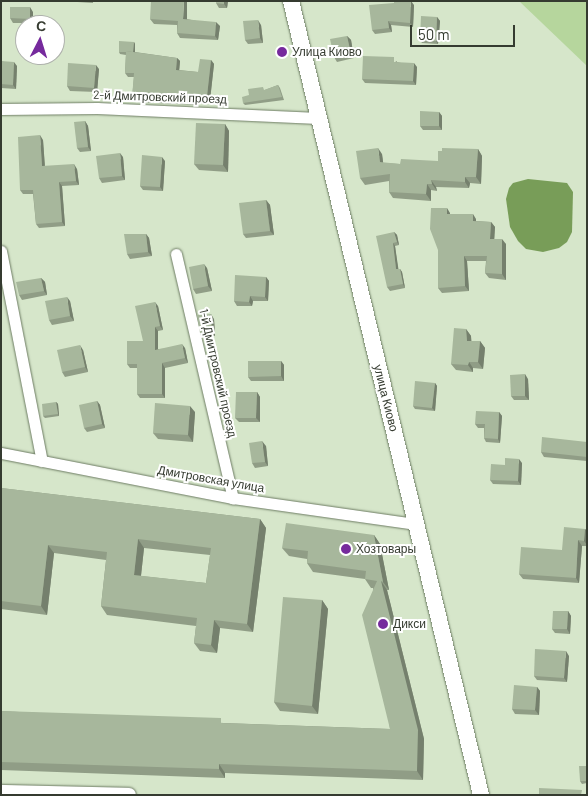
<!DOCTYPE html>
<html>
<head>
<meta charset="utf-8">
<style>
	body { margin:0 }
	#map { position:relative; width:588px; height:796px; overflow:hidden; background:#d6e6ca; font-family:Barlow,sans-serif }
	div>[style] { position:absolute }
	.green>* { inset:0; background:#b6d69d }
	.water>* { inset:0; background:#789d58 }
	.roads { filter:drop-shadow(0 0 1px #6d7c63) drop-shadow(0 0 1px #6d7c63) }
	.minor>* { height:11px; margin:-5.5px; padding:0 5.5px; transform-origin:5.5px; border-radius:5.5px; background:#fff }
	.tertiary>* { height:14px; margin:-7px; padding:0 7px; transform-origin:7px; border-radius:7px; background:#fff }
	.secondary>* { height:16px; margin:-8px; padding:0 8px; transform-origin:8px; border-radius:8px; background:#fff }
	.wall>* { inset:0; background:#909d86 }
	.shaded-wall>* { inset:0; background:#75806d }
	.building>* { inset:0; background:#a7b79c }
	.dots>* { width:14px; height:14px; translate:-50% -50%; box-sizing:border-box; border:2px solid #fff; border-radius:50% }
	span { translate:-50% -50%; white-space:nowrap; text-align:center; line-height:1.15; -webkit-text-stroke:4px #fff; paint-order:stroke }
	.poi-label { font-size:12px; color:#353b30 }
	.left { translate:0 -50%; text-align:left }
	.street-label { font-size:12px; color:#353b30 }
	.frame { position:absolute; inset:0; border:2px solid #353b30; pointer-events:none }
	.north { position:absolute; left:15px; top:15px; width:50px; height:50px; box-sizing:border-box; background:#fff; border:1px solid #aeb1ac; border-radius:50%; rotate:5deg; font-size:14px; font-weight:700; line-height:20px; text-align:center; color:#353b30 }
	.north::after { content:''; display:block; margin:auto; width:18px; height:22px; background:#762a9d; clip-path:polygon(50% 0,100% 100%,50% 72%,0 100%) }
	.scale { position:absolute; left:410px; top:25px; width:105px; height:22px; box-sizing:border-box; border:2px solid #353b30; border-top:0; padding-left:6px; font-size:15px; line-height:18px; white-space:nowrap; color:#353b30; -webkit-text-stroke:4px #fff; paint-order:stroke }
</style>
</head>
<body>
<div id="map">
	<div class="green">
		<i style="clip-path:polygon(519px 1px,587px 1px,587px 66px)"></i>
	</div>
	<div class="water">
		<i style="clip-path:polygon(528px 179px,567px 183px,573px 192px,572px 232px,567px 242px,559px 248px,543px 252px,526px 249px,518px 241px,510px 227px,506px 199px,509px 188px,513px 183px)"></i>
	</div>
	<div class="roads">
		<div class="minor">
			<i style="left:1px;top:109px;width:96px;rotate:-0.6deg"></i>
			<i style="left:97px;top:108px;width:221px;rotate:2.6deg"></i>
			<i style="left:1px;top:251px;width:214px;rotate:79deg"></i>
			<i style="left:176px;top:254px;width:251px;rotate:76.9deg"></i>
			<i style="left:1px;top:453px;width:236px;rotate:11deg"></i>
			<i style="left:233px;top:498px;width:185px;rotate:8.1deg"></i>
		</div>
		<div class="tertiary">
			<i style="left:1px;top:792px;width:128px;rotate:1.3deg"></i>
		</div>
		<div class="secondary">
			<i style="left:291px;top:1px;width:816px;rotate:76.54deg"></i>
		</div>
	</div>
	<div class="wall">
		<i style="clip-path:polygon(62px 1px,93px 1px,93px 3px)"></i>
		<i style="clip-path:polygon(216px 1px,228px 1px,227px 8px,219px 8px,216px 3px)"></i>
		<i style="clip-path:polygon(414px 5px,413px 27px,391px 25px,392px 32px,375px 34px,372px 30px)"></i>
		<i style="clip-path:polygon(33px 12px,33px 23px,13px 23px,10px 18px)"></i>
		<i style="clip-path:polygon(437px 17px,440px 21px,438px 44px,422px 43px,420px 40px)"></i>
		<i style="clip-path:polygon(150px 19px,187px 19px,220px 26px,218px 40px,180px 38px,177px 33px,177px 25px,154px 24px)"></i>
		<i style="clip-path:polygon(261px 25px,263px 43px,248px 44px,245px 40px)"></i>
		<i style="clip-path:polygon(347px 36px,351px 40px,354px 58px,337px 62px,334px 57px)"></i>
		<i style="clip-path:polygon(134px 42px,135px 44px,135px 52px,177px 58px,180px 61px,179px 70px,198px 72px,211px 60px,214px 64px,210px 100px,198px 99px,197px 105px,135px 102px,132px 98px,134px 77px,128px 77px,125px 73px,126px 55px,120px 54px,119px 52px)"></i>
		<i style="clip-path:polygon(1px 61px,17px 66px,16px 89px,1px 88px)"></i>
		<i style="clip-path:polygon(397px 61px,397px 62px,417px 67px,416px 85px,365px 83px,362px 79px)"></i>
		<i style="clip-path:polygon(99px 69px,97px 92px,70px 91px,67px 86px)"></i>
		<i style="clip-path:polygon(278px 85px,280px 88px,284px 100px,245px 105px,243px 103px,265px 90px)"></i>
		<i style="clip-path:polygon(439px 112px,442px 116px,442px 130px,423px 130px,420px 126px)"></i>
		<i style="clip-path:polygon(85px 121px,88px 126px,91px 151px,80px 152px,77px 148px)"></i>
		<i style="clip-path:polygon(225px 124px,229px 131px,228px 172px,199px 170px,194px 164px)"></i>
		<i style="clip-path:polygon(43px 140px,45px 166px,77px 169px,79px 185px,62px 186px,65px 226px,39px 228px,36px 224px,33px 194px,23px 194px,20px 190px)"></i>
		<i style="clip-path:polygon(478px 149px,482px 156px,481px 184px,470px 183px,469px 188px,436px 187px,437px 191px,431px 190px,431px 201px,393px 198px,389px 192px,389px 181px,365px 185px,360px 178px,382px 154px,383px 163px,400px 164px,438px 161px)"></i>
		<i style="clip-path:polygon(123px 157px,125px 180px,102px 183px,99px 178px)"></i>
		<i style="clip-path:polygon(165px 161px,163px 191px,143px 190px,140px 186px)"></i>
		<i style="clip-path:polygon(266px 200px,270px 205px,274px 235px,246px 238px,243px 234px)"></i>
		<i style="clip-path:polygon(450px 213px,450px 214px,476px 219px,476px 221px,491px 222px,495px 227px,494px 239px,506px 244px,506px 280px,489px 278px,485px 273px,486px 261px,467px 261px,469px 291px,442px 293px,438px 288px)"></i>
		<i style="clip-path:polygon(394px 232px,397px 235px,399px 245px,395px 246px,398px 269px,400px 269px,402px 272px,405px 288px,390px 291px,387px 287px)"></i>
		<i style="clip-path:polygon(146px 234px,149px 238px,152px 256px,130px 259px,127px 254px)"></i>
		<i style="clip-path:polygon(207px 268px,212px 291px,196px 294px,193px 289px)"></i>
		<i style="clip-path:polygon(266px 277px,269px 281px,268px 301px,253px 301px,252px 306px,237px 306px,234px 301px)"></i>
		<i style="clip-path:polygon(41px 278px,45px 282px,47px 295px,22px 300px,19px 295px)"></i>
		<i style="clip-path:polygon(70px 301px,74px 321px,52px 325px,49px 320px)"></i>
		<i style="clip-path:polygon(158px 306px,163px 330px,158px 331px,158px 349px,185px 348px,188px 363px,165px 368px,165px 398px,140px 398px,137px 394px,137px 368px,130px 368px,127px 364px,143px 341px)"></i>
		<i style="clip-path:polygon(214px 319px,215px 336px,203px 337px,200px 333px)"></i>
		<i style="clip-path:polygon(466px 329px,471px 336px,471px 341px,480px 341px,485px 348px,483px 369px,473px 368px,473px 372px,456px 370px,451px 364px)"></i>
		<i style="clip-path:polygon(83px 350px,88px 372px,65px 377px,62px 372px)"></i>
		<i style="clip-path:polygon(281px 361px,284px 365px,284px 381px,251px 381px,248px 377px)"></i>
		<i style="clip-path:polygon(528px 379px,529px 400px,514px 400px,511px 396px)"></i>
		<i style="clip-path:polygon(435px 383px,437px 386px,435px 411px,415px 409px,413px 406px)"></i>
		<i style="clip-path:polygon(257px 392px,260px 397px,260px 422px,239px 422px,235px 418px)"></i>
		<i style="clip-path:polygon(97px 401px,100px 405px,105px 428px,87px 432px,84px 428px)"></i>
		<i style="clip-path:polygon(56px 402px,58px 404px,59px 416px,45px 418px,43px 416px)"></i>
		<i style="clip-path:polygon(195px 412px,193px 442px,158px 439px,153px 433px)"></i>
		<i style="clip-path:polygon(499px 412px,502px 416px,500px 443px,486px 442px,484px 438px,484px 428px,478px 428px,475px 424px)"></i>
		<i style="clip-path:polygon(587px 442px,587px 461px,544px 457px,541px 452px)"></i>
		<i style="clip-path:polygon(266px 446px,268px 466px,255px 468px,252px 463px)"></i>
		<i style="clip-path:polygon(522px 463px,521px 485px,493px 484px,490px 480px,505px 465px)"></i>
		<i style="clip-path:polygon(evenodd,1px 488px,260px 519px,266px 528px,253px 632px,220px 628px,217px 653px,200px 651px,194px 643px,196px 626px,107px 615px,101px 606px,106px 560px,54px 553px,47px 615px,1px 609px,1px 488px,144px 548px,210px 555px,206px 583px,141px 576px,144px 548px)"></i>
		<i style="clip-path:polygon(585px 529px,587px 531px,587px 546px,582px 546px,579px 583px,523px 579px,519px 574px,562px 550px)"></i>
		<i style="clip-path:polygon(374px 535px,380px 544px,389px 590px,387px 590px,424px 739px,423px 780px,225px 773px,225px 778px,1px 770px,1px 711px,224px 723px,390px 729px,373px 588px,371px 588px,365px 579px,313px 572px,307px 563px,307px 559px,289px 556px,282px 548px)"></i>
		<i style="clip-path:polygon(322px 600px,328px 609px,318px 714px,280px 711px,274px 702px)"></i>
		<i style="clip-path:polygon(568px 611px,571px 616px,570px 634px,555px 633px,552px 629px)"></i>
		<i style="clip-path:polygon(569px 656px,567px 682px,537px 680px,534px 676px)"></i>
		<i style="clip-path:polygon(537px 687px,540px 691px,539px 715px,515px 714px,512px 709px)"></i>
		<i style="clip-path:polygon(587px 766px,587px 783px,582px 784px,580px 781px)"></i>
	</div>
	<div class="shaded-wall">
		<i style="clip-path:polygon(184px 1px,187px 1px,187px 24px,183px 19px)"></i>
		<i style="clip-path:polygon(224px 1px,228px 1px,227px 8px,224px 4px)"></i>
		<i style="clip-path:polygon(411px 1px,414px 5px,413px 27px,410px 23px)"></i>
		<i style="clip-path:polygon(30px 7px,33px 12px,33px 23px,30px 19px)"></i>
		<i style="clip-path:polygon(437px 17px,440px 21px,438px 44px,436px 41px)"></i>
		<i style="clip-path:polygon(258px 20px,261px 25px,263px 43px,260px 38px)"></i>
		<i style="clip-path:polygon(388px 21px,391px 25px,392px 32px,389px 28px)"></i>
		<i style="clip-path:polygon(216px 22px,220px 26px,218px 40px,215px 36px)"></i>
		<i style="clip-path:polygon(347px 36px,351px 40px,354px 58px,351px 54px)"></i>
		<i style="clip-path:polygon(134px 42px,135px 44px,135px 55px,133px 53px)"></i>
		<i style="clip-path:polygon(177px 58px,180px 61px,179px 73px,176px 70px)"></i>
		<i style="clip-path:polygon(211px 60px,214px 64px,210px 100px,207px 96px)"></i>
		<i style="clip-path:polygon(14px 62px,17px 66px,16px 89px,13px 85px)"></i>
		<i style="clip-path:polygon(414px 63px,417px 67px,416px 85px,413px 81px)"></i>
		<i style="clip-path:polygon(96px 65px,99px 69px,97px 92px,94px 88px)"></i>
		<i style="clip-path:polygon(195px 95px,198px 99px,197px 105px,194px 101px)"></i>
		<i style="clip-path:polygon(439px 112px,442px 116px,442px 130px,439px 126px)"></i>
		<i style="clip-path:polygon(85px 121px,88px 126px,91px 151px,88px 147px)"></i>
		<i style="clip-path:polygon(225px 124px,229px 131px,228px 172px,223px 165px)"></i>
		<i style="clip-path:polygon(40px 135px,43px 140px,45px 170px,42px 166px)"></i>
		<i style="clip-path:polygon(378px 148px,382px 154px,384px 169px,380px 162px)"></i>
		<i style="clip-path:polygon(478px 149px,482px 156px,481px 184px,476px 177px)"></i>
		<i style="clip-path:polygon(120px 153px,123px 157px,125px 180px,122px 176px)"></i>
		<i style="clip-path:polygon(162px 157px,165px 161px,163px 191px,160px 187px)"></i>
		<i style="clip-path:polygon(74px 164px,77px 169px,79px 185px,76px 181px)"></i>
		<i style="clip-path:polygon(465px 177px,470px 183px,469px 188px,465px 182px)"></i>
		<i style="clip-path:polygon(431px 180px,436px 187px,437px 191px,432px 184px)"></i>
		<i style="clip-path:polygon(59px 182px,62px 186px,65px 226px,62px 222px)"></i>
		<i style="clip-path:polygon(427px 184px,431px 190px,431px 201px,426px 194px)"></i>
		<i style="clip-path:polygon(266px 200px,270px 205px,274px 235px,270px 231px)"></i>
		<i style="clip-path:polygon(447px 208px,450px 213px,450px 219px,447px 214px)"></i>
		<i style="clip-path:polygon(473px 214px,476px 219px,476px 226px,473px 221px)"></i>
		<i style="clip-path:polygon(491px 222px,495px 227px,494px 244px,490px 239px)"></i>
		<i style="clip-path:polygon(394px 232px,397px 235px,399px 245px,397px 242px)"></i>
		<i style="clip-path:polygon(146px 234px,149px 238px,152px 256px,148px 252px)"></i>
		<i style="clip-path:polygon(502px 239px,506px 244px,506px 280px,502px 274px)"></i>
		<i style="clip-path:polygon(393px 243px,395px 246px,399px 273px,396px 269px)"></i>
		<i style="clip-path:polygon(464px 256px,467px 261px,469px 291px,465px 286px)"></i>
		<i style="clip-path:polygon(204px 264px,207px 268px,212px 291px,208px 286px)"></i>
		<i style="clip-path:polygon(400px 269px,402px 272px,405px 288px,403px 284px)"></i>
		<i style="clip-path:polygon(266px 277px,269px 281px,268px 301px,265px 297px)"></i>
		<i style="clip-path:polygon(41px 278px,45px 282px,47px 295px,44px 291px)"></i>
		<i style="clip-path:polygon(250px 296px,253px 301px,252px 306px,249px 302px)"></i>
		<i style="clip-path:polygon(67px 297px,70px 301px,74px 321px,70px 316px)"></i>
		<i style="clip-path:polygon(155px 302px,158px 306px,163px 330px,160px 326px)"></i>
		<i style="clip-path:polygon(211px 314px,214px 319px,215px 336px,212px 332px)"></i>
		<i style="clip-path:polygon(155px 327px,158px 331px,158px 354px,155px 350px)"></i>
		<i style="clip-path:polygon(466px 329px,471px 336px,472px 347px,467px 341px)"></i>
		<i style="clip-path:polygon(480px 341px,485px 348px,483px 369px,478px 362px)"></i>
		<i style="clip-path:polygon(182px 344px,185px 348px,188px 363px,185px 358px)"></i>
		<i style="clip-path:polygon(80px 345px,83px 350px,88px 372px,85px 367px)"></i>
		<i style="clip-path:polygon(281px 361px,284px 365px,284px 381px,281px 376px)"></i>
		<i style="clip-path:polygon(469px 362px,473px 368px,473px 372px,468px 365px)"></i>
		<i style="clip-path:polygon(162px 363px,165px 368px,165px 398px,162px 394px)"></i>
		<i style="clip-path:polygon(525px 374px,528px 379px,529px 400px,525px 396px)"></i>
		<i style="clip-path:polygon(435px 383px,437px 386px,435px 411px,432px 408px)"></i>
		<i style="clip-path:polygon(257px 392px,260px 397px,260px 422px,256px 418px)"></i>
		<i style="clip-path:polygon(97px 401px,100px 405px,105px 428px,102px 424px)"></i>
		<i style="clip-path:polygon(56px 402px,58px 404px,59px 416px,58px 414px)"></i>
		<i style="clip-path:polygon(190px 406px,195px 412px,193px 442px,188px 435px)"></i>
		<i style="clip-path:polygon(499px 412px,502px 416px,500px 443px,498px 439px)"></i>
		<i style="clip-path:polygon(262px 441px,266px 446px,268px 466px,265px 462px)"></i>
		<i style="clip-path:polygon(519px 459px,522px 463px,521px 485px,518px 481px)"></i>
		<i style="clip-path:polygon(260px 519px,266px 528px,253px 632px,247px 624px)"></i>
		<i style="clip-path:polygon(585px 529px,587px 531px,587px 545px,584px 541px)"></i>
		<i style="clip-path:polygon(374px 535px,380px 544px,389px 590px,383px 582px)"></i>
		<i style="clip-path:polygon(138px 539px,144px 548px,140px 584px,134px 575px)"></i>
		<i style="clip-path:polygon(578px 540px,582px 546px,579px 583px,576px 578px)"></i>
		<i style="clip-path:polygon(48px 545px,54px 553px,47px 615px,41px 606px)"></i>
		<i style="clip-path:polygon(381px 581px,387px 590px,424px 739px,423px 780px,417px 771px)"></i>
		<i style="clip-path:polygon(322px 600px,328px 609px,318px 714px,312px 706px)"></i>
		<i style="clip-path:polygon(568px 611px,571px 616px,570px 634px,567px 629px)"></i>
		<i style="clip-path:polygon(214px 620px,220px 628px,217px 653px,211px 645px)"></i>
		<i style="clip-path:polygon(566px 651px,569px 656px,567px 682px,564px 678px)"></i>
		<i style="clip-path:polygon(537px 687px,540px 691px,539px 715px,535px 710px)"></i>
		<i style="clip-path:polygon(219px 764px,225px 773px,225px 778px,219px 769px)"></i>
	</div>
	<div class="building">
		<i style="clip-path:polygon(151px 1px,184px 1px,183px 19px,216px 22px,215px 36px,177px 33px,178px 21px,150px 19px)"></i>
		<i style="clip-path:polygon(216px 1px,224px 1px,224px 4px,216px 3px)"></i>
		<i style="clip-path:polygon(394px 1px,411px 1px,410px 23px,388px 21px,389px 28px,372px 30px,369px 5px,394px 3px)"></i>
		<i style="clip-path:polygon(10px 7px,30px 7px,30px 19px,10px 18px)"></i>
		<i style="clip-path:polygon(421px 16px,437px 17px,436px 41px,420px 40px)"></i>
		<i style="clip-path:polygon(258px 20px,260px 38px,245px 40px,243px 21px)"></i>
		<i style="clip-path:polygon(347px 36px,351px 54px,334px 57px,330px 39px)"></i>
		<i style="clip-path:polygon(119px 41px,134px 42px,133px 52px,126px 51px,126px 52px,119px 52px)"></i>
		<i style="clip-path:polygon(126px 51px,177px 58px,176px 70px,198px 72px,200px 59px,211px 60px,207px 96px,195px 95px,194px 101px,132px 98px,134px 73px,125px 73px)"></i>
		<i style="clip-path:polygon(363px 56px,394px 57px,394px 62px,414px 63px,413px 81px,362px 79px)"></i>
		<i style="clip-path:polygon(1px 61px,14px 62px,13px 85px,1px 84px)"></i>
		<i style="clip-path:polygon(68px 63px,96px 65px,94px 88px,67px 86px)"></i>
		<i style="clip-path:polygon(278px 85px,282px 97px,243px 103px,242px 97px,249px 95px,248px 89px,263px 87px,264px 90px)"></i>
		<i style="clip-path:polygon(420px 111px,439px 112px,439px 126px,420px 126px)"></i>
		<i style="clip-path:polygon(85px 121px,88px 147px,77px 148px,74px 122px)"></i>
		<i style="clip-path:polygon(196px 123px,225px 124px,223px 165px,194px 164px)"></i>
		<i style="clip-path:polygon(40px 135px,42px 166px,74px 164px,76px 181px,59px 182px,62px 222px,36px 224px,33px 190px,20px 190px,18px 137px)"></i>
		<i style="clip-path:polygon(378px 148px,380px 162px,400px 164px,401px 159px,438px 161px,438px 151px,442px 151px,442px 148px,478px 149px,476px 177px,465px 177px,465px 182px,431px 180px,432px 184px,427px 184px,426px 194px,389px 192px,390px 174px,360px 178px,356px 151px)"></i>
		<i style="clip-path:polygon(120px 153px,122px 176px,99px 178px,96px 156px)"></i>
		<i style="clip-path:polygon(142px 155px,162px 157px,160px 187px,140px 186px)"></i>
		<i style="clip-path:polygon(266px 200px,270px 231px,243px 234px,239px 203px)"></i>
		<i style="clip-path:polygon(431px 208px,447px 208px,447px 214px,473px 214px,473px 221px,491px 222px,490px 239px,502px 239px,502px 274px,485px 273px,487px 256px,464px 256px,465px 286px,438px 288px,438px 250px,430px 229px)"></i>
		<i style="clip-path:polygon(394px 232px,397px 242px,393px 243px,396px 269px,400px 269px,403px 284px,387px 287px,376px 236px)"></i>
		<i style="clip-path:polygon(124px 234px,146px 234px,148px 252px,127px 254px)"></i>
		<i style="clip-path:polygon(204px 264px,208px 286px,193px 289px,189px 267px)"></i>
		<i style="clip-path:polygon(235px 275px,266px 277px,265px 297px,250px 296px,249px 302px,234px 301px)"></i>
		<i style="clip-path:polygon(41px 278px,44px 291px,19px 295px,16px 282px)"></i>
		<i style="clip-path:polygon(67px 297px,70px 316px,49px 320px,45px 301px)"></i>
		<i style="clip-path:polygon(155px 302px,160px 326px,155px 327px,155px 350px,182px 344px,185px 358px,162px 363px,162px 394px,137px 394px,137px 364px,127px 364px,127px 341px,143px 341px,135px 306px)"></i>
		<i style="clip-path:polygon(211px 314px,212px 332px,200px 333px,197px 315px)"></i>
		<i style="clip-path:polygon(454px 328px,466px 329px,467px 341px,480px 341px,478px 362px,469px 362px,468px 365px,451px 364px)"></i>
		<i style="clip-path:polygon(80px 345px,85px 367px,62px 372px,57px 350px)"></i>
		<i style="clip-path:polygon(248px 361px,281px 361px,281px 376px,248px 377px)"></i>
		<i style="clip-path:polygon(525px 374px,525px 396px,511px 396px,510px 375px)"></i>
		<i style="clip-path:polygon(415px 381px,435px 383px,432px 408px,413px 406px)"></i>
		<i style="clip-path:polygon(236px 392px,257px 392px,256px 418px,235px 418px)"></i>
		<i style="clip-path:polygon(97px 401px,102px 424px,84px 428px,79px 405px)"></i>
		<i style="clip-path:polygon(56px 402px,58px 414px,43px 416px,42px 404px)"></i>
		<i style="clip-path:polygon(155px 403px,190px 406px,188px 435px,153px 433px)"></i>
		<i style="clip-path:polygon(476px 411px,499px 412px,498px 439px,484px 438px,485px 424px,475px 424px)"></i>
		<i style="clip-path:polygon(542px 437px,587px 442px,587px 457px,541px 452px)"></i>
		<i style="clip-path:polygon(262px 441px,265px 462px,252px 463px,249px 443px)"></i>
		<i style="clip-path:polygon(505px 458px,519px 459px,518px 481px,490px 480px,491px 464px,505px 465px)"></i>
		<i style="clip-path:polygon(evenodd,1px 488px,260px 519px,247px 624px,214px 620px,211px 645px,194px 643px,197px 618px,101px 606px,107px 552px,48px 545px,41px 606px,1px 601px,1px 488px,138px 539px,211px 548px,206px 583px,134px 575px,138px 539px)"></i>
		<i style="clip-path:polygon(286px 523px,374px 535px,383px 582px,381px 581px,418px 730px,417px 771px,219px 764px,219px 769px,1px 762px,1px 711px,221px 718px,221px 723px,390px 729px,362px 615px,377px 581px,365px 579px,366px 571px,307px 563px,308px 551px,282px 548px)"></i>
		<i style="clip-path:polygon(564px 527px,585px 529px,584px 541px,578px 540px,576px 578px,519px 574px,521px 547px,562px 550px)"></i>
		<i style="clip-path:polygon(283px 597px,322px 600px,312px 706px,274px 702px)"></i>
		<i style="clip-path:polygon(553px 611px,568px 611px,567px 629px,552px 629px)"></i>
		<i style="clip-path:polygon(535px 649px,566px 651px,564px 678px,534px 676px)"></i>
		<i style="clip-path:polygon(514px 685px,537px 687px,535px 710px,512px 709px)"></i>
		<i style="clip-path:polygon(579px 766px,587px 766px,587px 781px,580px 781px)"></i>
		<i style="clip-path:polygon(539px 788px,582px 790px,581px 795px,539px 795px)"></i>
	</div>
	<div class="dots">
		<i style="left:282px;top:52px;background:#762a9d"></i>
		<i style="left:346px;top:549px;background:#762a9d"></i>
		<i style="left:383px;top:624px;background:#762a9d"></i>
	</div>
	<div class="poi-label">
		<span class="left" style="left:292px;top:52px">Улица Киово</span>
		<span class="left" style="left:356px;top:549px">Хозтовары</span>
		<span class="left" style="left:393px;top:624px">Дикси</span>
	</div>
	<div class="street-label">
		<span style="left:160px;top:97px;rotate:2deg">2-й Дмитровский проезд</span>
		<span style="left:218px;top:373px;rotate:77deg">1-й Дмитровский проезд</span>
		<span style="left:386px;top:398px;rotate:76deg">улица Киово</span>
		<span style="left:211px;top:479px;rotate:10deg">Дмитровская улица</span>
	</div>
	<div class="frame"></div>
	<div class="north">С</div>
	<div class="scale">50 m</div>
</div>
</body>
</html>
